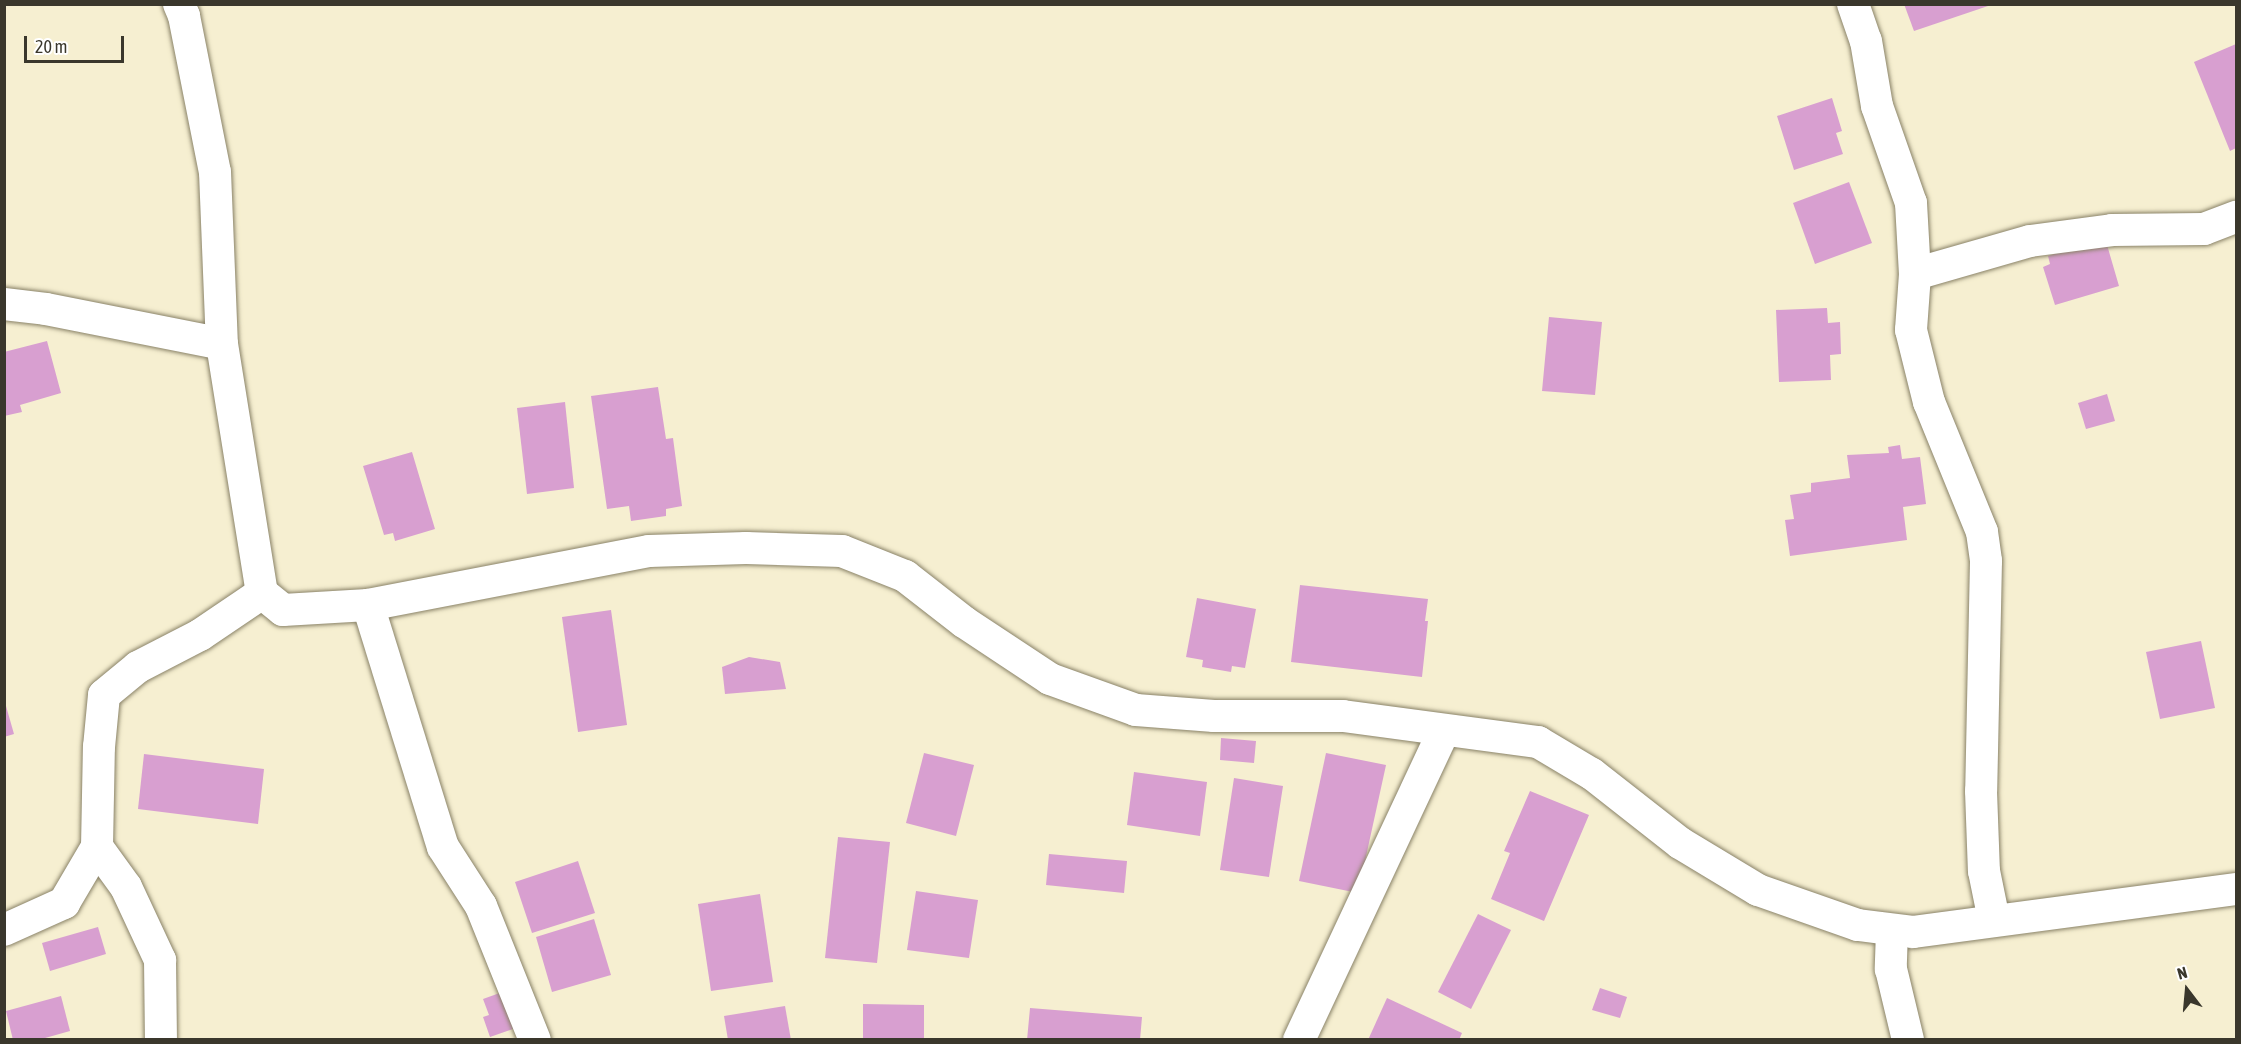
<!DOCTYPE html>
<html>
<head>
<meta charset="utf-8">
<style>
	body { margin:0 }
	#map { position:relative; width:2241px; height:1044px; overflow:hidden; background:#f6efd1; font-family:"Asap Condensed",sans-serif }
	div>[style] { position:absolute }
	.building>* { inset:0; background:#d89fd0 }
	.roads { filter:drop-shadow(0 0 2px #898267) drop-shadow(0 0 2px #898267) }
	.minor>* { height:32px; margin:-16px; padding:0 16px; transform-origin:16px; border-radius:16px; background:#fff }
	span { translate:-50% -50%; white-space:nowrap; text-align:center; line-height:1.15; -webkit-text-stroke:4.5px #fff; paint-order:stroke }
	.frame { position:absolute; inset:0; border:6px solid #3a372c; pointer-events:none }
	.north { position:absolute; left:2157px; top:960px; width:60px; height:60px; -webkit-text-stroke:4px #fff; paint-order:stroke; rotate:344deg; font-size:16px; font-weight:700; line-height:24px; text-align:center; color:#3a372c }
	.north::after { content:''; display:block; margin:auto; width:21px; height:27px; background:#3a372c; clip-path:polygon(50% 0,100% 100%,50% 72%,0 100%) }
	.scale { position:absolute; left:24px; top:36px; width:100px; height:27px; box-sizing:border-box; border:3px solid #3a372c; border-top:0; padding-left:8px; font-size:18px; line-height:21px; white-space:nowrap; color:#3a372c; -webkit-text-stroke:4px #fff; paint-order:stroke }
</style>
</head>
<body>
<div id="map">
	<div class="building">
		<i style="clip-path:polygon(1904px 4px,1991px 4px,1991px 5px,1914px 31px)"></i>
		<i style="clip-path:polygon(2236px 44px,2236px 148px,2230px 151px,2194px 62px)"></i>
		<i style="clip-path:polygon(1832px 98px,1842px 131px,1836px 133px,1843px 154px,1794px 170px,1777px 116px)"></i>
		<i style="clip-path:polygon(1849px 182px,1872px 243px,1815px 264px,1793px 203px)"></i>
		<i style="clip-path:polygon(2105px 238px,2119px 286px,2055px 305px,2043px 267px,2050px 264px,2048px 256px)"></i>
		<i style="clip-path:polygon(1827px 308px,1828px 323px,1840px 322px,1841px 354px,1830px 355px,1831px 380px,1779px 382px,1776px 310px)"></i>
		<i style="clip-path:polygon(1549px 317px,1602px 322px,1595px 395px,1542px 391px)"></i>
		<i style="clip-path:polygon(47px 341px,61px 393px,20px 405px,22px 412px,4px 416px,4px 352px)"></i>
		<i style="clip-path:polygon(658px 387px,666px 439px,673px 438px,682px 506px,666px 509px,666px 516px,631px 521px,629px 506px,607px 509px,591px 396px)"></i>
		<i style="clip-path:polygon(2107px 394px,2115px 421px,2086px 429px,2078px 403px)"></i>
		<i style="clip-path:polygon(565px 402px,574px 488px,527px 494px,517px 408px)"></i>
		<i style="clip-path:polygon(1900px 445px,1902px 459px,1920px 457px,1926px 504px,1903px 507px,1907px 540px,1790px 556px,1785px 520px,1794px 519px,1790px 495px,1811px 492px,1811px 483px,1850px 478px,1847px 455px,1889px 453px,1888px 447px)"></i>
		<i style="clip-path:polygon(412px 452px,435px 529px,395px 541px,393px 533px,384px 535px,363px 466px)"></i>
		<i style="clip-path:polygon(1300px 585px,1428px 599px,1425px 621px,1428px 621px,1422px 677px,1291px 662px)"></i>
		<i style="clip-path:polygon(1197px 598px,1256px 609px,1245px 668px,1232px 666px,1231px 672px,1202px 667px,1203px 660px,1186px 657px)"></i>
		<i style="clip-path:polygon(611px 610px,627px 725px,578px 732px,562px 617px)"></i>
		<i style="clip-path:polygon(2201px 641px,2215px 708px,2160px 719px,2146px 652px)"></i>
		<i style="clip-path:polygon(749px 657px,780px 662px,786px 689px,725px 694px,722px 667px)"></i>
		<i style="clip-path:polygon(4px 699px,14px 734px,4px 737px)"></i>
		<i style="clip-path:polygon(1221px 738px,1256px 741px,1254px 763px,1220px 760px)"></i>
		<i style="clip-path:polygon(924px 753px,974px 765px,956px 836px,906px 823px)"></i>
		<i style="clip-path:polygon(1326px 753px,1386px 765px,1358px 893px,1299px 881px)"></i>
		<i style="clip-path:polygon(144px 754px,264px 769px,258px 824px,138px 809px)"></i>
		<i style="clip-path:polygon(1134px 772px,1207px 782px,1200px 836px,1127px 825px)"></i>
		<i style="clip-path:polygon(1234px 778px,1283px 786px,1269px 877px,1220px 870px)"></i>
		<i style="clip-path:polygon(1530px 791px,1589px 815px,1544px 921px,1491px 899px,1510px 853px,1504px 851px)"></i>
		<i style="clip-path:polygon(838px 837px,890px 842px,877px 963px,825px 958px)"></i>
		<i style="clip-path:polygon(1049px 854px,1127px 861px,1124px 893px,1046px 885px)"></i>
		<i style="clip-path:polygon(578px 861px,595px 913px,532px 933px,515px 882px)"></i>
		<i style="clip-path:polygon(916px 891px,978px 900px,969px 958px,907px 950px)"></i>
		<i style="clip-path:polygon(760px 894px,773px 982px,711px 991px,698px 904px)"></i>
		<i style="clip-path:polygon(1478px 914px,1511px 930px,1471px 1009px,1438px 992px)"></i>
		<i style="clip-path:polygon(594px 919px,611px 975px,552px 992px,536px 937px)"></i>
		<i style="clip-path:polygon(98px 927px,106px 954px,50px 971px,42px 943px)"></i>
		<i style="clip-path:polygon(1600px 988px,1627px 997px,1620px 1018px,1592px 1010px)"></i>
		<i style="clip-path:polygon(511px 989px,524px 1025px,490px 1037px,483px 1017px,489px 1015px,483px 999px)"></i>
		<i style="clip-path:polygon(61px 996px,70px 1031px,38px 1040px,13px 1040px,6px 1011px)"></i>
		<i style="clip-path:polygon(1387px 998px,1462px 1033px,1459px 1040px,1368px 1040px)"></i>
		<i style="clip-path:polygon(863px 1004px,924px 1005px,924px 1040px,863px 1040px)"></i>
		<i style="clip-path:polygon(785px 1006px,791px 1040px,728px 1040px,724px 1016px)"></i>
		<i style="clip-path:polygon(1030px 1008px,1142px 1017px,1140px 1040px,1027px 1040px)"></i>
	</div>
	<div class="roads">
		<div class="minor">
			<i style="left:179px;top:4px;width:13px;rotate:67deg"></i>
			<i style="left:184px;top:16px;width:159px;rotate:78.8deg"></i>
			<i style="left:215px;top:172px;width:172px;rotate:87.7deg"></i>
			<i style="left:222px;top:344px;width:252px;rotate:80.9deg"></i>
			<i style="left:262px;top:593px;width:27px;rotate:39deg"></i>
			<i style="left:283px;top:610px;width:85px;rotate:-3.4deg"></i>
			<i style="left:368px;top:605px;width:286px;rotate:-10.9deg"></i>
			<i style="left:649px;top:551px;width:97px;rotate:-1.8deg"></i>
			<i style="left:746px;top:548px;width:96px;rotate:1.8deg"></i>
			<i style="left:842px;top:551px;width:68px;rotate:21.6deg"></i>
			<i style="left:905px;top:576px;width:75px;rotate:37.9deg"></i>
			<i style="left:964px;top:622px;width:103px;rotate:33.5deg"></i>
			<i style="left:1050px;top:679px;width:91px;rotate:19.8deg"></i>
			<i style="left:1136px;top:710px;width:78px;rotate:4.4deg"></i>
			<i style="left:1214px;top:716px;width:129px"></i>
			<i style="left:1343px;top:716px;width:197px;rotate:7.6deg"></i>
			<i style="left:1538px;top:742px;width:63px;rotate:30.7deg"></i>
			<i style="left:1592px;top:774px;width:112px;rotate:38.1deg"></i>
			<i style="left:1680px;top:843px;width:91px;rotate:31.1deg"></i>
			<i style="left:1758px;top:890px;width:106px;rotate:19.3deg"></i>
			<i style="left:1858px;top:925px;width:55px;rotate:7.3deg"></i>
			<i style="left:1913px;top:932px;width:326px;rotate:-7.6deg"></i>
			<i style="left:1853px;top:4px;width:39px;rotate:71deg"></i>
			<i style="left:1866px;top:41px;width:66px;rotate:80.4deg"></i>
			<i style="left:1877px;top:106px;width:103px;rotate:70.7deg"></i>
			<i style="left:1911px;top:203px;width:71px;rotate:86.8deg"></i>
			<i style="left:1915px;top:274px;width:56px;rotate:94.1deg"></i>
			<i style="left:1911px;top:330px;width:74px;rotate:76deg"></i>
			<i style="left:1929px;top:402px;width:140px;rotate:67.8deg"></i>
			<i style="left:1982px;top:532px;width:29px;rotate:82deg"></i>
			<i style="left:1986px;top:561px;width:230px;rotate:91.2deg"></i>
			<i style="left:1981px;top:791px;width:80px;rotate:87.9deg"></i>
			<i style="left:1984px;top:871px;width:50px;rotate:78.5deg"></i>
			<i style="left:1915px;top:274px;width:120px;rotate:-16deg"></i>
			<i style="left:2030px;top:241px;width:83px;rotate:-7.6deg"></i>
			<i style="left:2112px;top:230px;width:92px;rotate:-0.6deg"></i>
			<i style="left:2204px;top:229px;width:34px;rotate:-21deg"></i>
			<i style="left:4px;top:304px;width:42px;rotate:6.8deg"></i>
			<i style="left:46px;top:309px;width:179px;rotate:11.2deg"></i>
			<i style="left:368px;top:605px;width:253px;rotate:72.8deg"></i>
			<i style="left:443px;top:847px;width:70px;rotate:57.2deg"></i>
			<i style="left:481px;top:906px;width:144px;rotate:68.1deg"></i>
			<i style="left:97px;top:847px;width:49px;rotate:54.1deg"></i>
			<i style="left:126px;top:887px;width:81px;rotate:65deg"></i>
			<i style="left:160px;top:960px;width:80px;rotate:89.3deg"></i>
			<i style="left:4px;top:930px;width:66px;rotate:-24.2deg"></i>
			<i style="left:64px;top:903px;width:65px;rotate:-59.5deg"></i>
			<i style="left:97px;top:847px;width:100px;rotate:-88.9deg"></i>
			<i style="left:99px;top:747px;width:52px;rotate:-84.5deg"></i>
			<i style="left:104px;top:695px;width:44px;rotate:-39.5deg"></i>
			<i style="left:138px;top:667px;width:70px;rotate:-27.3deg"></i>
			<i style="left:200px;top:635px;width:75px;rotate:-34.1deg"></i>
			<i style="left:1892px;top:931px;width:38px;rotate:92deg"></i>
			<i style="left:1891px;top:969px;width:73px;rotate:76.5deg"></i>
			<i style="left:1299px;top:1040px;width:341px;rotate:-64.9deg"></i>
		</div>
	</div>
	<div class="frame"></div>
	<div class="north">N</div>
	<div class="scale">20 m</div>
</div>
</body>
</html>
